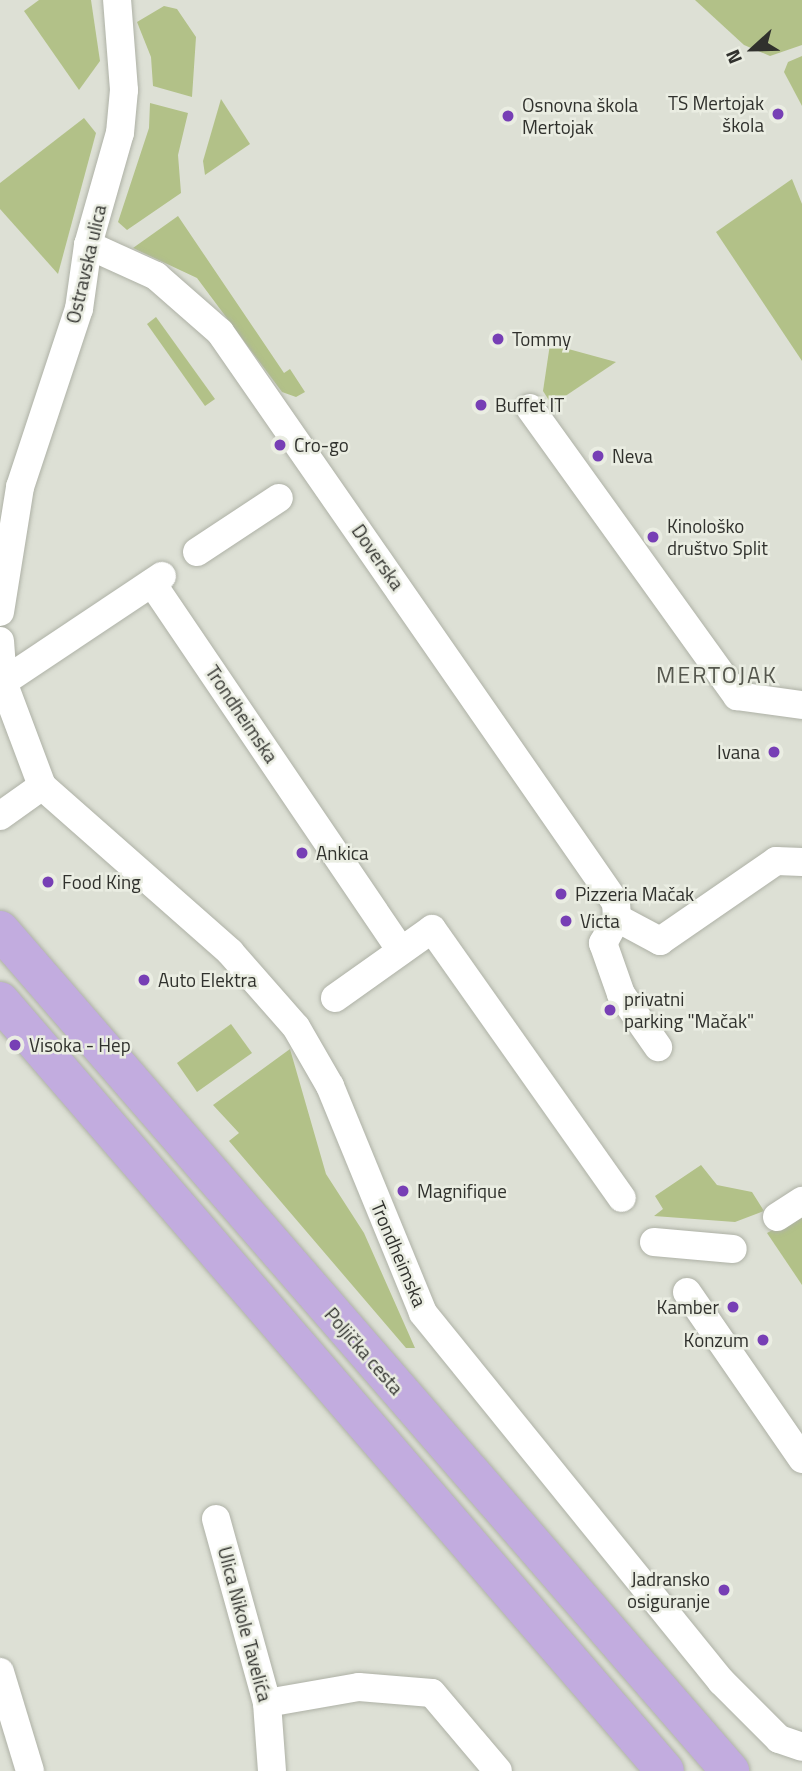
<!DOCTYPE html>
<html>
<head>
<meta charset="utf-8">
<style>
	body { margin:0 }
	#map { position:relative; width:802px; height:1771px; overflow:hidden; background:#dde0d5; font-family:"Titillium Web",sans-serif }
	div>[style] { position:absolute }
	.green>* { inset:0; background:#b2c188 }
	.roads { filter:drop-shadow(0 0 2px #aeb1a6) drop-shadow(0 0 2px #aeb1a6) }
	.street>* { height:28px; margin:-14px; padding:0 14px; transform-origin:14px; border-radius:14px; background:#fff }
	.primary>* { height:38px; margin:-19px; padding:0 19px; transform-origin:19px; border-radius:19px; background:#c2acdf }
	.dots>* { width:19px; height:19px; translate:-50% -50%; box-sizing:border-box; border:4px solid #eaede2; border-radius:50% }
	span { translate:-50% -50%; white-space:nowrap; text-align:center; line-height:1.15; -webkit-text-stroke:5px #eaede2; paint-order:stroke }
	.poi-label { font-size:19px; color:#30312d }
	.right { translate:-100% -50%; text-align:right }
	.left { translate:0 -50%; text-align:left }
	.street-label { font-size:19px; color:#30312d }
	.quarter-label { font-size:23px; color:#55574e; letter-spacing:2px }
	.north { position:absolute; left:718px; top:14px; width:70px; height:70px; -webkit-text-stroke:5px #eaede2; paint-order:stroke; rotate:248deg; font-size:19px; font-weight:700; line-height:28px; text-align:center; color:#30312d }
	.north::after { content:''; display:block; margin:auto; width:24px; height:32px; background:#30312d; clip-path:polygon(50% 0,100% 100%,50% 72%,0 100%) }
</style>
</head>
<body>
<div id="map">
	<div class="green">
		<i style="clip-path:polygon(39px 0,91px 0,100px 61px,79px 90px,24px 11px)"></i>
		<i style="clip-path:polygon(695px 0,802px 0,802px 45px,770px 56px,744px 45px)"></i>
		<i style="clip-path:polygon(164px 6px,177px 9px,196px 37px,192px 97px,153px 86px,151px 57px,137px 22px)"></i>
		<i style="clip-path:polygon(802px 56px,802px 106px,784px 72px,788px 62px)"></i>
		<i style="clip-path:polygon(221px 99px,250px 144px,205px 175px,203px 161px)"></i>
		<i style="clip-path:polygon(150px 103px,188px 113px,178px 155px,181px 193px,127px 230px,118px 222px,149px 128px)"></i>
		<i style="clip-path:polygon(84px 118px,96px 133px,58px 274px,0 209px,0 183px)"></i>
		<i style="clip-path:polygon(792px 179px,802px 204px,802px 361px,716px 232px)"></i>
		<i style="clip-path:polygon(178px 216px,284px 373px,290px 369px,305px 392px,296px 397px,282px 392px,197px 278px,133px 248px)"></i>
		<i style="clip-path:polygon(156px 317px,215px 399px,205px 406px,147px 324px)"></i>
		<i style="clip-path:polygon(550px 344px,616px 362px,552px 405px,543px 391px)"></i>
		<i style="clip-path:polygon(231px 1024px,252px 1053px,197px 1092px,177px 1063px)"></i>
		<i style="clip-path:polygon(290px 1049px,326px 1174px,364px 1233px,415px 1348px,406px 1348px,229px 1141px,239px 1133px,213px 1105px)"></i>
		<i style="clip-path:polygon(701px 1165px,717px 1185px,752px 1192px,764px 1211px,735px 1222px,654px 1216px,663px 1209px,655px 1196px)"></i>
		<i style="clip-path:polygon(802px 1214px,802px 1285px,767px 1233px)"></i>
	</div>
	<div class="roads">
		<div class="street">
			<i style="left:88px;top:245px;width:75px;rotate:24.5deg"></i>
			<i style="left:156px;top:276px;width:85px;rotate:41.2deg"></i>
			<i style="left:220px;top:332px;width:695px;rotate:55.26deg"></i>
			<i style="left:616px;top:903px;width:15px;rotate:86deg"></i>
			<i style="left:617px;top:918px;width:29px;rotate:119deg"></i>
			<i style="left:603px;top:943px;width:54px;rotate:70.6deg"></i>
			<i style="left:621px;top:994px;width:65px;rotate:55.1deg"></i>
			<i style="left:530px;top:408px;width:355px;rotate:54.3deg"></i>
			<i style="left:737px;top:696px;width:66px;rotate:7.9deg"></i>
			<i style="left:197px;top:552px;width:98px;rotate:-33.4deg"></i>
			<i style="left:152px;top:583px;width:444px;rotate:55.9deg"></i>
			<i style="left:0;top:612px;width:127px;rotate:-80.9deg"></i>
			<i style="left:20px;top:487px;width:188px;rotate:-71.7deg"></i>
			<i style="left:79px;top:309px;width:65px;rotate:-82deg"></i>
			<i style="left:88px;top:245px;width:116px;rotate:-74.1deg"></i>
			<i style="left:120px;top:133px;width:43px;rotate:-84.7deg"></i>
			<i style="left:124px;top:90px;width:90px;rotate:-94.4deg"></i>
			<i style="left:0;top:641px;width:41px;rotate:85.8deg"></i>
			<i style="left:3px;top:682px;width:111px;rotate:69.4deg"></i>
			<i style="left:42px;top:786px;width:251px;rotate:41.4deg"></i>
			<i style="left:230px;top:952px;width:100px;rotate:48.7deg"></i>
			<i style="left:296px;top:1027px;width:68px;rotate:60deg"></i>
			<i style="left:330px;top:1086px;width:245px;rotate:67.7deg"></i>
			<i style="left:423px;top:1313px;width:474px;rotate:51deg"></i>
			<i style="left:721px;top:1681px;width:82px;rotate:45deg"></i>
			<i style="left:779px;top:1739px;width:24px;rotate:19deg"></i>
			<i style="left:3px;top:682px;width:191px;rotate:-33.7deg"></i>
			<i style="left:0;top:816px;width:52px;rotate:-35.5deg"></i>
			<i style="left:617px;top:918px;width:49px;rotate:28.1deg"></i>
			<i style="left:660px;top:941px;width:141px;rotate:-34.6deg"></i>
			<i style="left:776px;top:861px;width:26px;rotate:2deg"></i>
			<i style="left:335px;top:998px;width:119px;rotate:-35.4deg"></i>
			<i style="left:432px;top:929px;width:329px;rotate:54.8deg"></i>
			<i style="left:777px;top:1217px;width:30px;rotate:-33deg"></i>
			<i style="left:654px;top:1242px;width:79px;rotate:5.1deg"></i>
			<i style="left:687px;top:1292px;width:203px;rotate:55.4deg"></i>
			<i style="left:216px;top:1519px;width:191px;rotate:74.5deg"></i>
			<i style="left:267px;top:1703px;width:68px;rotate:85.8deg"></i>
			<i style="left:0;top:1672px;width:103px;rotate:73.1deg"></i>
			<i style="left:267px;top:1703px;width:93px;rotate:-9.9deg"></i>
			<i style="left:359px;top:1687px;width:73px;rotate:4.7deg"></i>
			<i style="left:432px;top:1693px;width:102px;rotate:49.8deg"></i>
		</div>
		<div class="primary">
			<i style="left:0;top:930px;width:1114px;rotate:49.04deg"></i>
			<i style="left:0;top:1001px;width:1017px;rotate:49.18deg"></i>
		</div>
	</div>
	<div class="dots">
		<i style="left:778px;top:114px;background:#773fb5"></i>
		<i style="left:508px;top:116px;background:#773fb5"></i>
		<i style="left:498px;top:339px;background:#773fb5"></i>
		<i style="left:481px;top:405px;background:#773fb5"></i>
		<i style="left:280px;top:445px;background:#773fb5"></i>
		<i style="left:598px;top:456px;background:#773fb5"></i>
		<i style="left:653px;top:537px;background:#773fb5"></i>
		<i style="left:774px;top:752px;background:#773fb5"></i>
		<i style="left:302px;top:853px;background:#773fb5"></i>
		<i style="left:48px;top:882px;background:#773fb5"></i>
		<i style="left:561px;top:894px;background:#773fb5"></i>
		<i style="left:566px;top:921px;background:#773fb5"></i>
		<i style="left:144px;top:980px;background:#773fb5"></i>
		<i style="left:610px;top:1010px;background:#773fb5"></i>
		<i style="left:15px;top:1045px;background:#773fb5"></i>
		<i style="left:403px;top:1191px;background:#773fb5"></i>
		<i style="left:733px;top:1307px;background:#773fb5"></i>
		<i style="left:763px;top:1340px;background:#773fb5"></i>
		<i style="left:724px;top:1590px;background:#773fb5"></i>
	</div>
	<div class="poi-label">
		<span class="right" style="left:764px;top:114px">TS Mertojak<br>škola</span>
		<span class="left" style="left:522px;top:116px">Osnovna škola<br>Mertojak</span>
		<span class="left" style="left:512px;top:339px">Tommy</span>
		<span class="left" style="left:495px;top:405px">Buffet IT</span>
		<span class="left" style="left:294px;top:445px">Cro-go</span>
		<span class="left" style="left:612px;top:456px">Neva</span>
		<span class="left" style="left:667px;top:537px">Kinološko<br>društvo Split</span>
		<span class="right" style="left:760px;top:752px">Ivana</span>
		<span class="left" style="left:316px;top:853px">Ankica</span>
		<span class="left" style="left:62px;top:882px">Food King</span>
		<span class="left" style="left:575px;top:894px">Pizzeria Mačak</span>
		<span class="left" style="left:580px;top:921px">Victa</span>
		<span class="left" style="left:158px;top:980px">Auto Elektra</span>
		<span class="left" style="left:624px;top:1010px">privatni<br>parking "Mačak"</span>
		<span class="left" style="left:29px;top:1045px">Visoka - Hep</span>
		<span class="left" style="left:417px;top:1191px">Magnifique</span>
		<span class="right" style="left:719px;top:1307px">Kamber</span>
		<span class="right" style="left:749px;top:1340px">Konzum</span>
		<span class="right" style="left:710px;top:1590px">Jadransko<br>osiguranje</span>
	</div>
	<div class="street-label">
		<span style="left:86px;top:264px;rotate:-77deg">Ostravska ulica</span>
		<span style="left:378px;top:557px;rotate:55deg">Doverska</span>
		<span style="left:242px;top:714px;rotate:56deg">Trondheimska</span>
		<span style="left:399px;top:1254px;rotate:67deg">Trondheimska</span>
		<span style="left:364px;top:1351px;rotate:49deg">Poljička cesta</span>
		<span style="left:245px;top:1624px;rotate:75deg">Ulica Nikole Tavelića</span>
	</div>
	<div class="quarter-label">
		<span style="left:717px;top:675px">MERTOJAK</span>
	</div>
	<div class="north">N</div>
</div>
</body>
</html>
